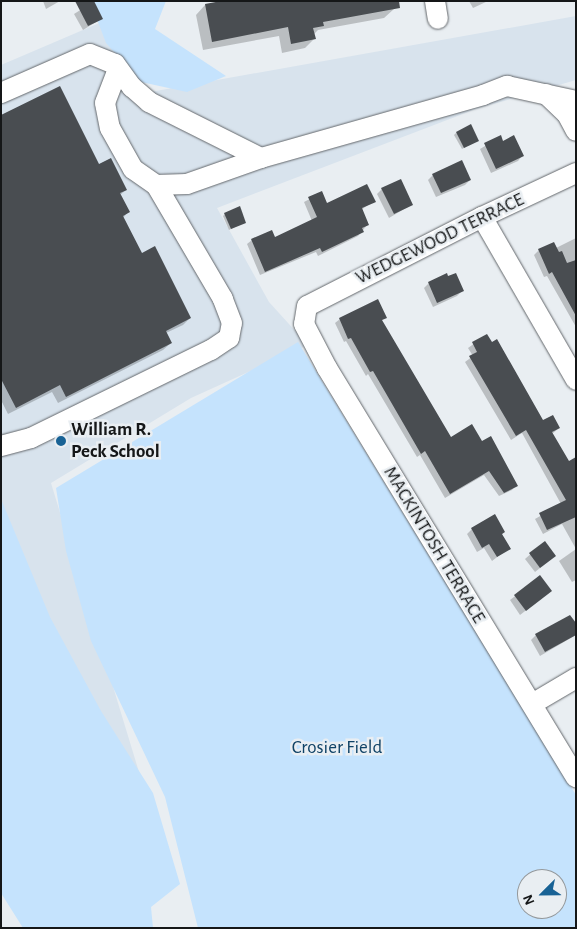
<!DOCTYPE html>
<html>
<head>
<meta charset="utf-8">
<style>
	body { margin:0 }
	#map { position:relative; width:577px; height:929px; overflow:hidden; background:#e9eef2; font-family:"Alegreya Sans",sans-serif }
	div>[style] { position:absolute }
	.built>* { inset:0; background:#d8e3ed }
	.green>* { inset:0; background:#c5e3fd }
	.shadow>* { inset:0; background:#0003 }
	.building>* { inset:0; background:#494d51 }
	.roads { filter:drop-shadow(0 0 1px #63676b) drop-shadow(0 0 1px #63676b) }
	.minor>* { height:20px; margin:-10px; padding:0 10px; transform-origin:10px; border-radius:10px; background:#fff }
	.dots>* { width:14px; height:14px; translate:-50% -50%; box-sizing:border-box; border:2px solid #e9eef2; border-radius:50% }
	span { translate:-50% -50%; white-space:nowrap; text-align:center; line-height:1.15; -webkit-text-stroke:5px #e9eef2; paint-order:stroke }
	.street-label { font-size:19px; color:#151718 }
	.poi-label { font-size:19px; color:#151718; font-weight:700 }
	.left { translate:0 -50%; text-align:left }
	.park-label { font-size:19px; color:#0f4266 }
	.frame { position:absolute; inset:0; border:2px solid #151718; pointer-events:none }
	.north { position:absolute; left:517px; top:869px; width:50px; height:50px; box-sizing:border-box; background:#e9eef2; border:1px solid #94989b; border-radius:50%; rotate:247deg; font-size:14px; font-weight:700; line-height:20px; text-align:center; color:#151718 }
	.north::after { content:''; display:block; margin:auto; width:18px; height:22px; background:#186295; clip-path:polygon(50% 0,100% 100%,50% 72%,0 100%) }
</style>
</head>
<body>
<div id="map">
	<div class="built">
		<i style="clip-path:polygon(576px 16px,576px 80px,476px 109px,217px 208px,269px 302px,308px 345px,191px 398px,51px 483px,153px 818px,1px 859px,1px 65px,104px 21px,139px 94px)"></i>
	</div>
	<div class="green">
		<i style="clip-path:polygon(90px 1px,166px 1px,155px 29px,226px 76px,187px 92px,141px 82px,106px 43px)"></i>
		<i style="clip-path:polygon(evenodd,298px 342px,576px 795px,576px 928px,198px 928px,165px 797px,91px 641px,66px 551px,56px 488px,298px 342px,527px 879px,557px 879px,557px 909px,527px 909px,527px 879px)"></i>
		<i style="clip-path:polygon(1px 499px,50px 617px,101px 711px,153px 793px,180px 884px,151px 907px,153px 928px,23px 928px,1px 893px)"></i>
	</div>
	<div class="shadow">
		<i style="clip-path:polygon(43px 1px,60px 1px,46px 9px)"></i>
		<i style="clip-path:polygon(228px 1px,394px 9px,384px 18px,318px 30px,313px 35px,314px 39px,305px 48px,282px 53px,279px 36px,203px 50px,196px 15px,205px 5px)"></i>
		<i style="clip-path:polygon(469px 1px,488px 1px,473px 8px)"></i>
		<i style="clip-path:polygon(93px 2px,101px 19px,83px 30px,74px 14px)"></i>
		<i style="clip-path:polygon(1px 117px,98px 165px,126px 190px,120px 195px,128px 212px,123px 218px,141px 255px,190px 318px,183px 325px,166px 333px,171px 343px,163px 350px,58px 403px,52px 392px,8px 414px,1px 400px)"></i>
		<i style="clip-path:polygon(456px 133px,477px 141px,462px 149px,454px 135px)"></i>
		<i style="clip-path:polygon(500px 137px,503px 142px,522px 156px,518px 161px,491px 173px,480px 149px)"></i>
		<i style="clip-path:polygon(461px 162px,470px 180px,465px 185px,436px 197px,428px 180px,433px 175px)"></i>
		<i style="clip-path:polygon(382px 189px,411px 205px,389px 218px,377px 194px)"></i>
		<i style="clip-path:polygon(321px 193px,326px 204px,374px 201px,361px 210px,368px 224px,358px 236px,318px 256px,316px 252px,260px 275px,247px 244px,252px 240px,274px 238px,312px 221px,304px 202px)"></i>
		<i style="clip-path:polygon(225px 214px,245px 222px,229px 230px,223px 216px)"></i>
		<i style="clip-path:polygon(576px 238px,576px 327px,547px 276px,544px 277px,534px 255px,539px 250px,556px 248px)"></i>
		<i style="clip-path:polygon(429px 283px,462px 291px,457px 296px,433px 307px,424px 288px)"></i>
		<i style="clip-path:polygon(385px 317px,381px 321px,450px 438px,516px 485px,512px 490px,499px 496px,484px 475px,445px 498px,420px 455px,417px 457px,368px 374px,366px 376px,346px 341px,344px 342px,335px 323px,340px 319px)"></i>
		<i style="clip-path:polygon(486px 335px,543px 422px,559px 428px,552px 434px,568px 463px,576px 458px,576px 549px,562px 524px,543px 534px,535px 519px,561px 504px,522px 433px,511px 440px,465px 362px,473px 356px,468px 348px)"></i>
		<i style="clip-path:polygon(472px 529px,504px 532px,501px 535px,509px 548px,492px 561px,484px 548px,477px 552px,467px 534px)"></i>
		<i style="clip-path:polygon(544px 542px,555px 556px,535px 572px,525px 559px)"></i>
		<i style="clip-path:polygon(576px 549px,576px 580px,572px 582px,559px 561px)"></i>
		<i style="clip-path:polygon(540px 577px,551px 591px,520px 615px,510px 600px)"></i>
		<i style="clip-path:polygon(536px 635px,576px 635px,540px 656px,531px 640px)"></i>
	</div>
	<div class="building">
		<i style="clip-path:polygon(75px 1px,94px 1px,103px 19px,88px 26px)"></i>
		<i style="clip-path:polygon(221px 1px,399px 1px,400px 8px,323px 22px,324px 26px,313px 28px,316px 39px,291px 44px,288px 27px,212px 42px,205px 4px)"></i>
		<i style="clip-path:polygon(60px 86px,99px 164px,111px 158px,127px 190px,120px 193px,130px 212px,123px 216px,142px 253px,155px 246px,191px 318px,166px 331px,172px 343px,66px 397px,60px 385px,16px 408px,1px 379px,1px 115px)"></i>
		<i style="clip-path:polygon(471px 124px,479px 141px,464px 148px,456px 132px)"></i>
		<i style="clip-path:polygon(501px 135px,503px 141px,514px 135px,524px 156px,496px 169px,484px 143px)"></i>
		<i style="clip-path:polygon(462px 160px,471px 180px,441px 193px,432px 174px)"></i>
		<i style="clip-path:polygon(401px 179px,413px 205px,394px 214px,381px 188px)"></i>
		<i style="clip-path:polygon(367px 184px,376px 202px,362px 208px,369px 225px,362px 228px,364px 232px,322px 252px,320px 248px,265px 272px,251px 239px,272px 230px,275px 237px,317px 217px,308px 197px,322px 191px,327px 203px)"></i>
		<i style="clip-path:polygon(240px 206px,246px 223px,231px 229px,224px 213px)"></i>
		<i style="clip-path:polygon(554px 242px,559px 252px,562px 251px,567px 263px,576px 260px,576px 316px,552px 272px,549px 274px,538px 249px)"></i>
		<i style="clip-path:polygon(447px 273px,448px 276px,456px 273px,464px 291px,437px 303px,428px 282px)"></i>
		<i style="clip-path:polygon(378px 299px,387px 318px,382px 320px,451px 437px,472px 424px,482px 441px,491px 436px,518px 486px,504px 493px,489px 471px,450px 494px,425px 451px,421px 454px,373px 371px,370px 372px,351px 338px,348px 339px,339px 318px)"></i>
		<i style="clip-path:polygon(487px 334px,492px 342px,497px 339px,543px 420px,553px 415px,560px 428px,552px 432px,569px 461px,576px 457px,576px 517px,547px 530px,539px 513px,566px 500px,526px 430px,516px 436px,469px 356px,477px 352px,472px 342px)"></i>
		<i style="clip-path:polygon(495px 514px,505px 532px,502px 534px,511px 549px,497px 557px,489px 544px,482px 548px,471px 528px)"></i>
		<i style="clip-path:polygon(545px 541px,556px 556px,540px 568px,529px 553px)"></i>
		<i style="clip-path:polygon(540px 575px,552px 591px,526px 611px,514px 595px)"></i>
		<i style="clip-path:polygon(570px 615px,576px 623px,576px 635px,545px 652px,535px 634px)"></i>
	</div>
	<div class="roads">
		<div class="minor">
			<i style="left:435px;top:1px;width:18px;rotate:81deg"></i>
			<i style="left:118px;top:69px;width:36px;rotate:111deg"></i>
			<i style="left:105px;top:103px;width:25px;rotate:79deg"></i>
			<i style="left:110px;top:128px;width:47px;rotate:60.7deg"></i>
			<i style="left:133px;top:169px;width:28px;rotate:35deg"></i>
			<i style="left:1px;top:93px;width:97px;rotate:-23.7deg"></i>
			<i style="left:90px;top:54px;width:27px;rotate:22deg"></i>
			<i style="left:115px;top:64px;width:29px;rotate:54deg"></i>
			<i style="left:132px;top:87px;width:23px;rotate:41deg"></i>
			<i style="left:149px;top:102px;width:125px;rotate:26.6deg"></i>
			<i style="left:546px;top:94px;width:29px;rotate:44deg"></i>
			<i style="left:567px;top:114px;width:19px;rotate:62deg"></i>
			<i style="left:576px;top:173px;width:104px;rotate:154.9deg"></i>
			<i style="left:482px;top:217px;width:196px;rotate:153deg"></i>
			<i style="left:307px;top:306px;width:18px;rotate:99deg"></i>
			<i style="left:304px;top:324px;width:50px;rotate:62.4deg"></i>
			<i style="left:327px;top:368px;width:479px;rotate:58.7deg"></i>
			<i style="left:482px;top:217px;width:188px;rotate:60deg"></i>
			<i style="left:1px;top:446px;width:31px;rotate:-15deg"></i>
			<i style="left:31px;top:438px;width:200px;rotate:-26.1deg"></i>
			<i style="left:211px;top:350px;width:22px;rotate:-34deg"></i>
			<i style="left:229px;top:338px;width:15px;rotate:-79deg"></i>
			<i style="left:232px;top:323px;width:26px;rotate:-111deg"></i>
			<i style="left:223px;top:299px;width:132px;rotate:-120.4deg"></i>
			<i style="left:156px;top:185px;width:31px;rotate:-2deg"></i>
			<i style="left:187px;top:184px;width:78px;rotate:-19.4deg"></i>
			<i style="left:261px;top:158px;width:231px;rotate:-15.8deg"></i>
			<i style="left:483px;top:95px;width:26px;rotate:-21deg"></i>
			<i style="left:507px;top:86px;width:71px;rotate:12.3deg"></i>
			<i style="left:532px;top:704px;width:51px;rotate:-30.6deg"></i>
		</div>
	</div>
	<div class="dots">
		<i style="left:61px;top:441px;background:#186295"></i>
	</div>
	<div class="street-label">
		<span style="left:440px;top:239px;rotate:-26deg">WEDGEWOOD TERRACE</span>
		<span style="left:434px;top:545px;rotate:59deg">MACKINTOSH TERRACE</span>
	</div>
	<div class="poi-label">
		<span class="left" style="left:71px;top:441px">William R.<br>Peck School</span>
	</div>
	<div class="park-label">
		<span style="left:337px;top:748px">Crosier Field</span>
	</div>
	<div class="frame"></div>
	<div class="north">N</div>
</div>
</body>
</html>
